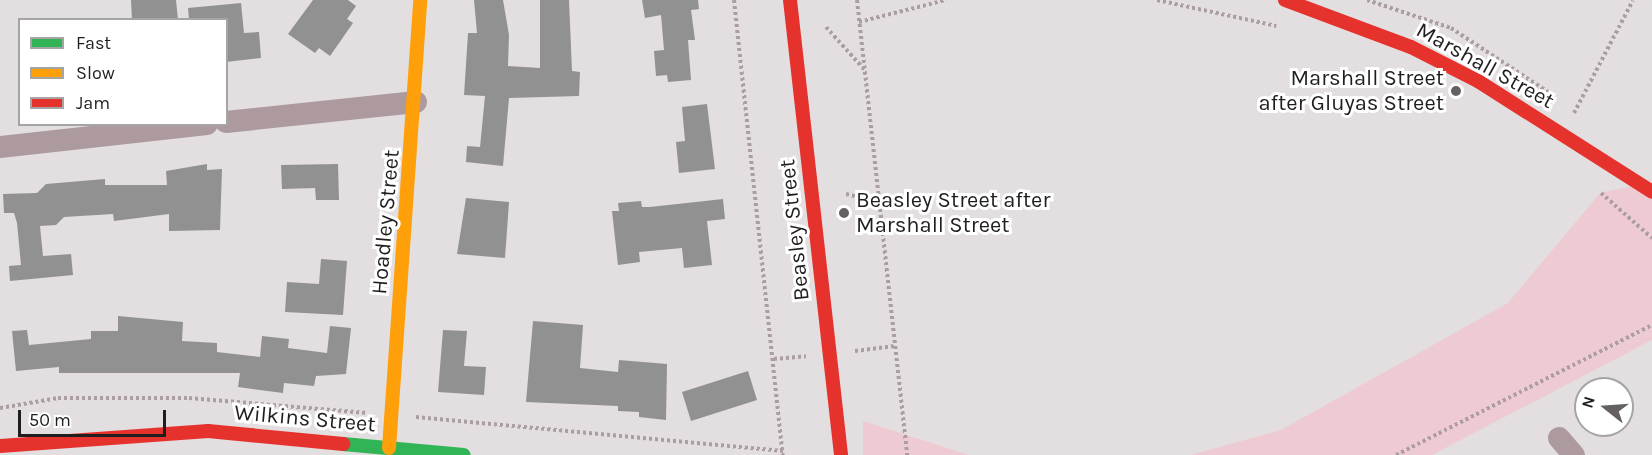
<!DOCTYPE html>
<html>
<head>
<meta charset="utf-8">
<style>
	body { margin:0 }
	#map { position:relative; width:1652px; height:455px; overflow:hidden; background:#e3dedf; font-family:Karla,sans-serif }
	div>[style] { position:absolute }
	.green>* { inset:0; background:#eecbd3 }
	.building>* { inset:0; background:#929192 }
	.path>* { height:4px; margin-top:-2px; transform-origin:0; background:repeating-linear-gradient(90deg,#aa9ea1 0 3px,transparent 0 6px) }
	.street>* { height:22px; margin:-11px; padding:0 11px; transform-origin:11px; border-radius:11px; background:#ad9a9f }
	.fast>* { height:14px; margin:-7px; padding:0 7px; transform-origin:7px; border-radius:7px; background:#30b455 }
	.slow>* { height:14px; margin:-7px; padding:0 7px; transform-origin:7px; border-radius:7px; background:#ff9f0a }
	.jam>* { height:14px; margin:-7px; padding:0 7px; transform-origin:7px; border-radius:7px; background:#e5322d }
	.dots>* { width:16px; height:16px; translate:-50% -50%; box-sizing:border-box; border:3px solid #fff; border-radius:50% }
	span { translate:-50% -50%; white-space:nowrap; text-align:center; line-height:1.15; -webkit-text-stroke:6px #fff; paint-order:stroke }
	.street-label { font-size:22px; color:#211e1f }
	.poi-label { font-size:22px; color:#211e1f }
	.right { translate:-100% -50%; text-align:right }
	.left { translate:0 -50%; text-align:left }
	.legend { position:absolute; left:18px; top:18px; width:210px; height:108px; box-sizing:border-box; background:#fff; border:2px solid #a6a5a5; margin:0; padding:8px 10px; list-style:none; font-size:18px; color:#211e1f }
	.legend li { display:flex; align-items:center; gap:12px; height:30px }
	.legend b { width:30px; border:2px solid #a6a5a5 }
	.north { position:absolute; left:1574px; top:377px; width:60px; height:60px; box-sizing:border-box; background:#fff; border:2px solid #a6a5a5; border-radius:50%; rotate:287deg; font-size:16px; font-weight:700; line-height:24px; text-align:center; color:#211e1f }
	.north::after { content:''; display:block; margin:auto; width:21px; height:27px; background:#656162; clip-path:polygon(50% 0,100% 100%,50% 72%,0 100%) }
	.scale { position:absolute; left:18px; top:410px; width:148px; height:27px; box-sizing:border-box; border:3px solid #211e1f; border-top:0; padding-left:8px; font-size:18px; line-height:21px; white-space:nowrap; color:#211e1f; -webkit-text-stroke:4px #fff; paint-order:stroke }
</style>
</head>
<body>
<div id="map">
	<div class="green">
		<i style="clip-path:polygon(1652px 182px,1652px 340px,1432px 455px,1190px 455px,1281px 430px,1508px 303px,1600px 193px)"></i>
		<i style="clip-path:polygon(863px 421px,969px 455px,863px 455px)"></i>
	</div>
	<div class="building">
		<i style="clip-path:polygon(131px 0,176px 0,178px 20px,132px 20px)"></i>
		<i style="clip-path:polygon(313px 0,348px 0,356px 6px,347px 19px,353px 23px,330px 56px,319px 48px,315px 53px,288px 34px)"></i>
		<i style="clip-path:polygon(474px 0,503px 0,509px 35px,508px 66px,540px 68px,540px 0,569px 0,572px 71px,580px 72px,579px 96px,509px 98px,503px 166px,466px 162px,467px 146px,480px 147px,485px 96px,464px 95px,468px 33px,477px 33px)"></i>
		<i style="clip-path:polygon(642px 0,698px 0,699px 9px,691px 10px,695px 40px,688px 40px,691px 80px,668px 82px,667px 75px,656px 76px,654px 51px,664px 50px,661px 15px,645px 18px)"></i>
		<i style="clip-path:polygon(241px 3px,244px 33px,259px 32px,261px 58px,226px 62px,226px 20px,189px 20px,188px 8px)"></i>
		<i style="clip-path:polygon(707px 104px,715px 169px,679px 173px,676px 142px,685px 141px,682px 107px)"></i>
		<i style="clip-path:polygon(207px 164px,207px 170px,222px 169px,220px 230px,169px 231px,169px 214px,114px 221px,113px 214px,64px 217px,56px 225px,40px 226px,43px 256px,71px 254px,73px 275px,10px 281px,9px 266px,21px 265px,17px 223px,14px 213px,4px 213px,3px 194px,37px 193px,46px 184px,105px 179px,105px 185px,167px 185px,166px 171px)"></i>
		<i style="clip-path:polygon(338px 164px,339px 200px,316px 200px,315px 188px,282px 189px,281px 165px)"></i>
		<i style="clip-path:polygon(466px 198px,509px 202px,505px 258px,457px 254px)"></i>
		<i style="clip-path:polygon(723px 199px,725px 219px,707px 221px,712px 265px,684px 268px,682px 248px,639px 252px,640px 262px,618px 265px,612px 211px,619px 211px,618px 203px,641px 201px,642px 207px,650px 207px)"></i>
		<i style="clip-path:polygon(321px 259px,347px 261px,343px 315px,285px 312px,287px 282px,319px 284px)"></i>
		<i style="clip-path:polygon(118px 316px,183px 322px,182px 341px,217px 343px,217px 352px,260px 357px,262px 336px,289px 339px,288px 348px,327px 353px,330px 326px,351px 328px,346px 374px,316px 376px,314px 386px,284px 383px,283px 393px,238px 387px,240px 373px,59px 373px,59px 367px,16px 371px,12px 331px,27px 330px,29px 345px,91px 339px,91px 331px,118px 331px)"></i>
		<i style="clip-path:polygon(533px 321px,583px 325px,580px 368px,618px 372px,619px 360px,667px 364px,666px 420px,639px 417px,639px 412px,618px 411px,618px 406px,526px 402px)"></i>
		<i style="clip-path:polygon(443px 330px,467px 331px,464px 366px,486px 367px,484px 395px,438px 392px)"></i>
		<i style="clip-path:polygon(748px 371px,757px 400px,691px 421px,682px 392px)"></i>
	</div>
	<div class="path">
		<i style="left:734px;top:0;width:458px;rotate:83.9deg"></i>
		<i style="left:857px;top:0;width:458px;rotate:83.7deg"></i>
		<i style="left:1157px;top:0;width:122px;rotate:12.3deg"></i>
		<i style="left:1367px;top:0;width:89px;rotate:18.4deg"></i>
		<i style="left:1451px;top:28px;width:123px;rotate:33.4deg"></i>
		<i style="left:859px;top:22px;width:90px;rotate:-14.2deg"></i>
		<i style="left:826px;top:27px;width:57px;rotate:47.9deg"></i>
		<i style="left:1574px;top:113px;width:127px;rotate:-62.4deg"></i>
		<i style="left:1601px;top:193px;width:68px;rotate:41.4deg"></i>
		<i style="left:846px;top:194px;width:34px;rotate:14deg"></i>
		<i style="left:855px;top:351px;width:40px;rotate:-7.1deg"></i>
		<i style="left:774px;top:359px;width:32px;rotate:-5deg"></i>
		<i style="left:0;top:408px;width:59px;rotate:-9.8deg"></i>
		<i style="left:58px;top:398px;width:131px"></i>
		<i style="left:189px;top:398px;width:179px;rotate:4.8deg"></i>
		<i style="left:416px;top:417px;width:369px;rotate:5.3deg"></i>
		<i style="left:1396px;top:455px;width:287px;rotate:-26.9deg"></i>
	</div>
	<div class="street">
		<i style="left:226px;top:122px;width:191px;rotate:-6deg"></i>
		<i style="left:0;top:147px;width:208px;rotate:-6.3deg"></i>
		<i style="left:1559px;top:438px;width:23px;rotate:49deg"></i>
	</div>
	<div class="fast">
		<i style="left:343px;top:444px;width:121px;rotate:5.2deg"></i>
	</div>
	<div class="slow">
		<i style="left:389px;top:448px;width:449px;rotate:-86deg"></i>
	</div>
	<div class="jam">
		<i style="left:790px;top:0;width:458px;rotate:83.6deg"></i>
		<i style="left:1285px;top:0;width:134px;rotate:20.5deg"></i>
		<i style="left:1411px;top:47px;width:75px;rotate:26.9deg"></i>
		<i style="left:1478px;top:81px;width:206px;rotate:32.5deg"></i>
		<i style="left:0;top:446px;width:209px;rotate:-4.1deg"></i>
		<i style="left:208px;top:431px;width:136px;rotate:5.5deg"></i>
	</div>
	<div class="dots">
		<i style="left:1456px;top:91px;background:#656162"></i>
		<i style="left:844px;top:213px;background:#656162"></i>
	</div>
	<div class="street-label">
		<span style="left:1485px;top:66px;rotate:29deg">Marshall Street</span>
		<span style="left:386px;top:222px;rotate:-85deg">Hoadley Street</span>
		<span style="left:795px;top:230px;rotate:-96deg">Beasley Street</span>
		<span style="left:305px;top:419px;rotate:5deg">Wilkins Street</span>
	</div>
	<div class="poi-label">
		<span class="right" style="left:1444px;top:91px">Marshall Street<br>after Gluyas Street</span>
		<span class="left" style="left:856px;top:213px">Beasley Street after<br>Marshall Street</span>
	</div>
	<ul class="legend">
	<li><b style="height:8px;background:#30b455"></b>Fast</li>
	<li><b style="height:8px;background:#ff9f0a"></b>Slow</li>
	<li><b style="height:8px;background:#e5322d"></b>Jam</li>
	</ul>
	<div class="north">N</div>
	<div class="scale">50 m</div>
</div>
</body>
</html>
